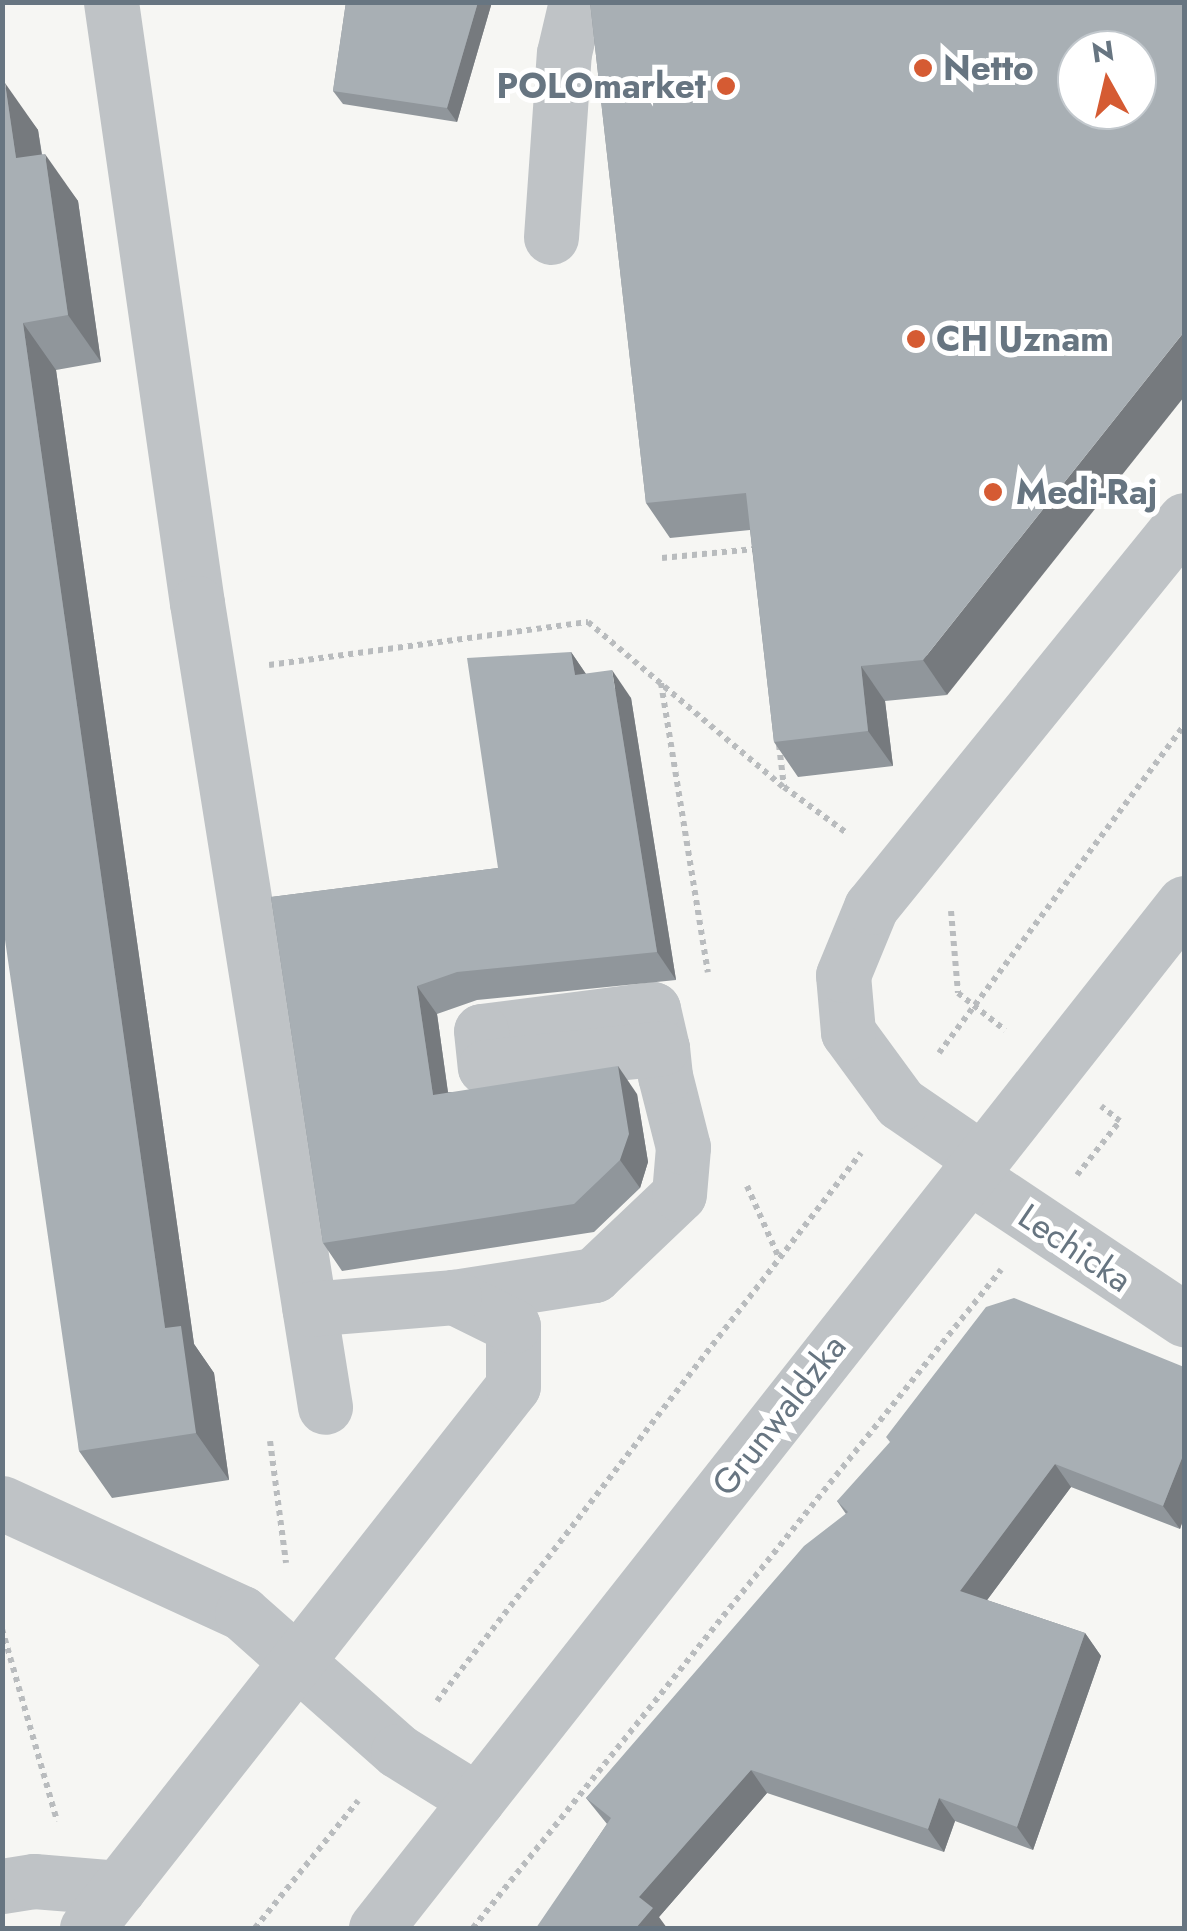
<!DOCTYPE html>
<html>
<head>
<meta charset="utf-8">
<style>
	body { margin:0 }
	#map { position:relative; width:1187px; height:1931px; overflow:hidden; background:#f6f6f3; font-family:Jost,sans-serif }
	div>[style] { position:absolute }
	.path>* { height:6px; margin-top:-3px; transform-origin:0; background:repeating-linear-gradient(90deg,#b9bcbe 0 5px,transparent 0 10px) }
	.minor>* { height:55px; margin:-27.5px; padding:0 27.5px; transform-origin:27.5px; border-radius:27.5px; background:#bfc3c6 }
	.wall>* { inset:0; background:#90969b }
	.shaded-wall>* { inset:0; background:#767a7e }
	.building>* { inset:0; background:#a8afb4 }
	.dots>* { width:28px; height:28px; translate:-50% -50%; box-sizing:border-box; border:5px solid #fff; border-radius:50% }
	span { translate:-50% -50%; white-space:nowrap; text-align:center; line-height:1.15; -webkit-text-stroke:10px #fff; paint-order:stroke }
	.poi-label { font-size:35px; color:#677581; font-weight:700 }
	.left { translate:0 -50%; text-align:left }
	.right { translate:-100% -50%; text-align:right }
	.street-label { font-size:35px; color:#677581 }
	.frame { position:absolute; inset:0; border:5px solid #677581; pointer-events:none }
	.north { position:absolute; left:1057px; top:30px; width:100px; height:100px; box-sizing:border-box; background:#fff; border:2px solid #c2c8cd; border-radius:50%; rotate:352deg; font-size:28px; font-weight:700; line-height:40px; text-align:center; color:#677581 }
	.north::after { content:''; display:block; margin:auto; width:35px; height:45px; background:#d55b33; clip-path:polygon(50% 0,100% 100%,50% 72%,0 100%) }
</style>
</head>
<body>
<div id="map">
	<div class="path">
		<i style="left:662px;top:558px;width:93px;rotate:-5.5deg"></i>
		<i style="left:269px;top:665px;width:322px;rotate:-7.7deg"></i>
		<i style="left:588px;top:622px;width:255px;rotate:40.2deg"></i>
		<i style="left:661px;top:683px;width:293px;rotate:80.8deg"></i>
		<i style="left:779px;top:745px;width:42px;rotate:83.2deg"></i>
		<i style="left:784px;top:787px;width:79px;rotate:36.3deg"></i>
		<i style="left:951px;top:911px;width:82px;rotate:85.1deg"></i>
		<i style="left:958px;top:993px;width:60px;rotate:38.2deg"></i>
		<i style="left:939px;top:1053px;width:409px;rotate:-53.2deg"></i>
		<i style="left:1077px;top:1175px;width:69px;rotate:-51.5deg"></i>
		<i style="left:1120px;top:1121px;width:24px;rotate:-142deg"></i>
		<i style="left:747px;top:1186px;width:79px;rotate:66deg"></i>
		<i style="left:270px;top:1441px;width:123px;rotate:82.5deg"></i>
		<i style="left:2px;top:1629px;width:200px;rotate:74deg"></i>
		<i style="left:437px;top:1701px;width:693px;rotate:-52.27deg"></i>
		<i style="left:255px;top:1928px;width:164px;rotate:-51deg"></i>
		<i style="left:473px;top:1928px;width:844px;rotate:-51.26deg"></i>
	</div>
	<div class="minor">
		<i style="left:111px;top:2px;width:607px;rotate:81.86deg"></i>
		<i style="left:197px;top:603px;width:814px;rotate:80.95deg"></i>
		<i style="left:551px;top:237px;width:184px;rotate:-86deg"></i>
		<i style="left:564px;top:53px;width:52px;rotate:-76.8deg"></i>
		<i style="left:980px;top:1158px;width:97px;rotate:-145.5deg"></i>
		<i style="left:900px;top:1103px;width:88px;rotate:-126.2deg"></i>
		<i style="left:848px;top:1032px;width:57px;rotate:-95deg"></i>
		<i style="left:843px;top:975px;width:74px;rotate:-67.6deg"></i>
		<i style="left:871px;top:907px;width:498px;rotate:-51deg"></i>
		<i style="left:968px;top:1175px;width:260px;rotate:33.7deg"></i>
		<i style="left:454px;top:1297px;width:142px;rotate:-8.9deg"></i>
		<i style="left:594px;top:1275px;width:117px;rotate:-43.6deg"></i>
		<i style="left:679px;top:1194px;width:47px;rotate:-85.1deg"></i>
		<i style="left:683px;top:1147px;width:73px;rotate:-104.2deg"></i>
		<i style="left:665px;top:1076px;width:28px;rotate:-96deg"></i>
		<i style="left:662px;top:1048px;width:40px;rotate:-103deg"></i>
		<i style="left:653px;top:1009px;width:173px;rotate:172.7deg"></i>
		<i style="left:481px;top:1031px;width:36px;rotate:84deg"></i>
		<i style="left:485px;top:1067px;width:178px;rotate:-6.1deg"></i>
		<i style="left:2px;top:1503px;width:264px;rotate:24.6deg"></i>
		<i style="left:242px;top:1613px;width:208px;rotate:41.5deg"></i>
		<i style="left:398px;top:1751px;width:93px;rotate:31.8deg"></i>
		<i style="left:2px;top:1886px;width:32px;rotate:-9deg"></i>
		<i style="left:34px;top:1881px;width:85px;rotate:4.7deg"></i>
		<i style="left:87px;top:1928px;width:689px;rotate:-51.83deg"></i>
		<i style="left:513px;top:1386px;width:60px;rotate:-90deg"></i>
		<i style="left:513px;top:1326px;width:66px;rotate:-153.8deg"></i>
		<i style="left:454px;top:1297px;width:145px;rotate:175.3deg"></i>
		<i style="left:376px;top:1928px;width:1305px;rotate:-51.75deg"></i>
	</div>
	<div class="wall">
		<i style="clip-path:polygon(346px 2px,492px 2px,457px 122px,343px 104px,333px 91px)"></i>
		<i style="clip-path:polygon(590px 2px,947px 695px,885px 701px,893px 766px,798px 777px,774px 742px,750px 530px,670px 538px,646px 503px)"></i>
		<i style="clip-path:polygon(2px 83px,38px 130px,42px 154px,78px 201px,101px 362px,56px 370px,194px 1344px,214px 1373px,229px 1480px,112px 1498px,79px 1451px)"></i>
		<i style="clip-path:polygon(571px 652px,586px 674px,631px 698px,676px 980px,477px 1000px,437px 1014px,448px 1092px,637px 1094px,648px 1162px,640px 1188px,594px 1232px,342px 1271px,323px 1243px,271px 897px,498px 868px)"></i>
		<i style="clip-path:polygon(1184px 1367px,1184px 1517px,1180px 1529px,1071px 1487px,987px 1600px,1085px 1633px,1101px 1656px,1033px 1850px,955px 1821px,944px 1852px,767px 1793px,659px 1917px,541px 1923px,607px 1824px,586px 1798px,846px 1514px,837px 1501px)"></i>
	</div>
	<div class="shaded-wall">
		<i style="clip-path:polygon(478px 2px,492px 2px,457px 122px,447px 108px)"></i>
		<i style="clip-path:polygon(5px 83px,38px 130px,49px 205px,16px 158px)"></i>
		<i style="clip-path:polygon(45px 154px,78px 201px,101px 362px,68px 315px)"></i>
		<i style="clip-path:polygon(23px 323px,56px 370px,194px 1344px,214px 1373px,229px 1480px,196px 1433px,165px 1328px)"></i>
		<i style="clip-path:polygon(1184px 332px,1184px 397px,947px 695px,923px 660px)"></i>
		<i style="clip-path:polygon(571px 652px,590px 680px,575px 675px)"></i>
		<i style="clip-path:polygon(861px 666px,885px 701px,893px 766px,868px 731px)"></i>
		<i style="clip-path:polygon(612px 670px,631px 698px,676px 980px,657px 952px)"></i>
		<i style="clip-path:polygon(417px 986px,437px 1014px,452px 1122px,433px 1095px)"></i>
		<i style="clip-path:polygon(618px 1066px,637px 1094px,648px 1162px,640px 1188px,620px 1160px)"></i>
		<i style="clip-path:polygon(1184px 1453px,1184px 1517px,1180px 1529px,1163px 1506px)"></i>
		<i style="clip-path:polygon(1055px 1464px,1071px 1487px,976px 1615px,960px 1591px)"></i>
		<i style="clip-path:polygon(1085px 1633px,1101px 1656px,1033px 1850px,1017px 1827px)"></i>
		<i style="clip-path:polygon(751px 1770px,767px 1793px,659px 1917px,667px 1928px,636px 1928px,639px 1897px)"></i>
		<i style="clip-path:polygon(939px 1798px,955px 1821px,944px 1852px,928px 1829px)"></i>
	</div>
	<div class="building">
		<i style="clip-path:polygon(346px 2px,478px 2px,447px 108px,333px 91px)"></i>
		<i style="clip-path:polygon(evenodd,590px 2px,1184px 2px,1184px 332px,923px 660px,861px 666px,868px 731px,774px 742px,746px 493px,646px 503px,590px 2px,1077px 50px,1137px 50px,1137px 110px,1077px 110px,1077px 50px)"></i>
		<i style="clip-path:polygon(2px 83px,5px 83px,16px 158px,45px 154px,68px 315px,23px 323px,165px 1328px,181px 1326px,196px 1433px,79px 1451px,2px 919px)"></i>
		<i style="clip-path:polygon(571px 652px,575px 675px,612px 670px,657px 952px,457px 972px,417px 986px,433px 1095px,618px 1066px,629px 1134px,620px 1160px,574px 1204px,323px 1243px,271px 897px,498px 868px,467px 658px)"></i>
		<i style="clip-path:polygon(1014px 1298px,1184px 1367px,1184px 1453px,1163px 1506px,1055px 1464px,960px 1591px,1085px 1633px,1017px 1827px,939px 1798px,928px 1829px,751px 1770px,639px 1897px,653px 1908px,636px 1928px,536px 1928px,611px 1818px,586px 1798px,804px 1546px,848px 1512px,837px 1501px,890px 1442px,886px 1437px,986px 1307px)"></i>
	</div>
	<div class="dots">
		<i style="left:923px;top:68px;background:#d55b33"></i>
		<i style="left:726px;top:86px;background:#d55b33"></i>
		<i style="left:916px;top:339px;background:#d55b33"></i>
		<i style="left:993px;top:492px;background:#d55b33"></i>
	</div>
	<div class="poi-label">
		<span class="left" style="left:943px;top:68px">Netto</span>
		<span class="right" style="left:706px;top:86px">POLOmarket</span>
		<span class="left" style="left:936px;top:339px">CH Uznam</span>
		<span class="left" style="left:1016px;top:492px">Medi-Raj</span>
	</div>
	<div class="street-label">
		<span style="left:1075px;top:1248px;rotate:34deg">Lechicka</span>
		<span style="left:779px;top:1415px;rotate:-52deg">Grunwaldzka</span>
	</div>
	<div class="frame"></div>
	<div class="north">N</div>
</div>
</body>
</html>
